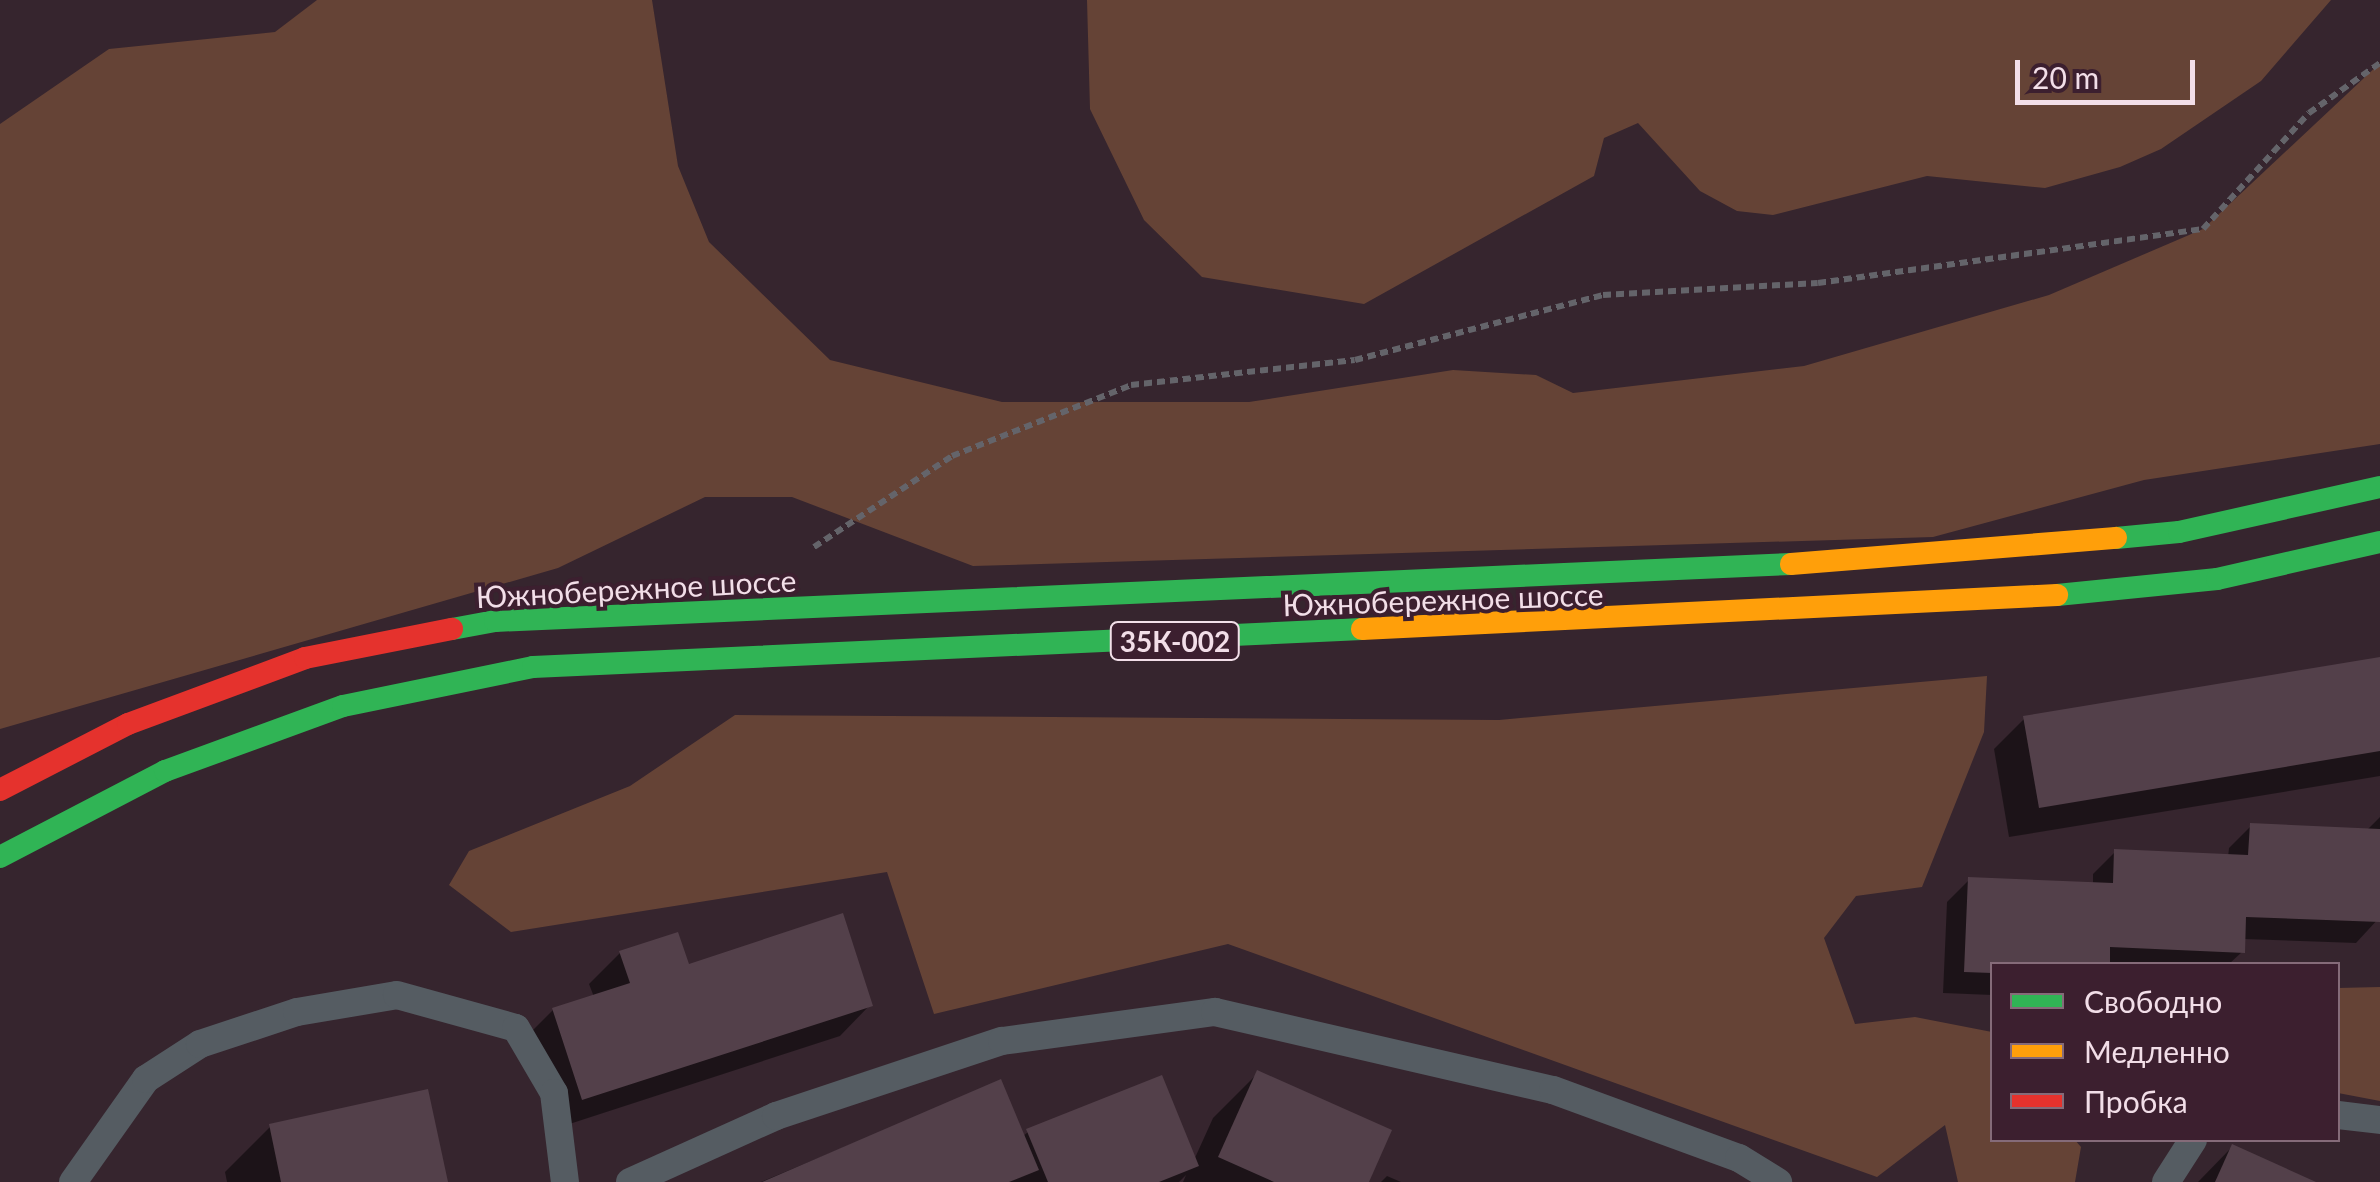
<!DOCTYPE html>
<html>
<head>
<meta charset="utf-8">
<style>
	body { margin:0 }
	#map { position:relative; width:2380px; height:1182px; overflow:hidden; background:#36252e; font-family:Lato,sans-serif }
	div>[style] { position:absolute }
	.green>* { inset:0; background:#654336 }
	.shadow>* { inset:0; background:#0007 }
	.building>* { inset:0; background:#53404a }
	.path>* { height:6px; margin-top:-3px; transform-origin:0; background:repeating-linear-gradient(90deg,#64646a 0 8px,transparent 0 13px) }
	.lane>* { height:28px; margin:-14px; padding:0 14px; transform-origin:14px; border-radius:14px; background:#555c62 }
	.fast>* { height:22px; margin:-11px; padding:0 11px; transform-origin:11px; border-radius:11px; background:#30b455 }
	.slow>* { height:22px; margin:-11px; padding:0 11px; transform-origin:11px; border-radius:11px; background:#ff9f0a }
	.jam>* { height:22px; margin:-11px; padding:0 11px; transform-origin:11px; border-radius:11px; background:#e5322d }
	span { translate:-50% -50%; white-space:nowrap; text-align:center; line-height:1.15; -webkit-text-stroke:8px #3c1f2f; paint-order:stroke }
	.shield-label span { padding:2px 8px; background:#3c1f2f; border:2px solid; border-radius:8px; -webkit-text-stroke-width:0 }
	.shield-label { font-size:28px; color:#f2dee8; font-weight:700 }
	.street-label { font-size:30px; color:#f2dee8 }
	.legend { position:absolute; left:1990px; top:962px; width:350px; height:180px; box-sizing:border-box; background:#3c1f2f; border:2px solid #856b79; margin:0; padding:12px 18px; list-style:none; font-size:30px; color:#f2dee8 }
	.legend li { display:flex; align-items:center; gap:20px; height:50px }
	.legend b { width:50px; border:2px solid #856b79 }
	.scale { position:absolute; left:2015px; top:60px; width:180px; height:45px; box-sizing:border-box; border:5px solid #f2dee8; border-top:0; padding-left:12px; font-size:30px; line-height:35px; white-space:nowrap; color:#f2dee8; -webkit-text-stroke:8px #3c1f2f; paint-order:stroke }
</style>
</head>
<body>
<div id="map">
	<div class="green">
		<i style="clip-path:polygon(317px 0,652px 0,678px 166px,709px 242px,830px 360px,1002px 402px,1249px 402px,1453px 370px,1536px 375px,1573px 393px,1804px 366px,2049px 295px,2203px 229px,2380px 63px,2380px 444px,2144px 480px,1933px 537px,973px 566px,792px 497px,705px 497px,558px 568px,0 729px,0 124px,109px 49px,275px 32px)"></i>
		<i style="clip-path:polygon(1087px 0,2331px 0,2261px 81px,2161px 149px,2120px 167px,2045px 188px,1927px 176px,1773px 215px,1737px 211px,1700px 191px,1638px 123px,1604px 138px,1594px 176px,1364px 304px,1202px 277px,1144px 220px,1090px 109px)"></i>
		<i style="clip-path:polygon(1987px 676px,1984px 732px,1922px 887px,1856px 896px,1824px 938px,1855px 1024px,1915px 1017px,1992px 1032px,1992px 1140px,2075px 1140px,2081px 1147px,2075px 1182px,1958px 1182px,1945px 1125px,1877px 1177px,1228px 944px,934px 1014px,887px 872px,511px 932px,449px 885px,469px 851px,630px 786px,735px 715px,1499px 720px)"></i>
		<i style="clip-path:polygon(2380px 987px,2380px 1101px,2338px 1093px,2338px 988px)"></i>
	</div>
	<div class="shadow">
		<i style="clip-path:polygon(2380px 659px,2380px 776px,2009px 837px,1994px 749px,2025px 718px)"></i>
		<i style="clip-path:polygon(2380px 817px,2380px 917px,2356px 943px,2243px 939px,2242px 952px,2229px 964px,1992px 964px,1992px 995px,1943px 993px,1947px 902px,1969px 880px,2093px 885px,2093px 874px,2115px 852px,2228px 857px,2229px 848px,2251px 826px,2366px 831px)"></i>
		<i style="clip-path:polygon(620px 953px,687px 967px,870px 1005px,840px 1036px,551px 1130px,522px 1041px,553px 1010px,594px 997px,589px 984px)"></i>
		<i style="clip-path:polygon(1258px 1073px,1366px 1182px,1183px 1182px,1186px 1175px,1179px 1182px,761px 1182px,1000px 1082px,1022px 1137px,1028px 1132px,1194px 1160px,1213px 1118px)"></i>
		<i style="clip-path:polygon(270px 1127px,445px 1182px,227px 1182px,225px 1172px)"></i>
		<i style="clip-path:polygon(2232px 1147px,2310px 1182px,2198px 1182px)"></i>
		<i style="clip-path:polygon(1387px 1176px,1401px 1182px,1381px 1182px)"></i>
	</div>
	<div class="building">
		<i style="clip-path:polygon(2380px 657px,2380px 751px,2039px 808px,2023px 716px)"></i>
		<i style="clip-path:polygon(2250px 823px,2380px 829px,2380px 922px,2246px 917px,2245px 953px,2110px 947px,2110px 964px,1992px 964px,1992px 973px,1964px 972px,1968px 877px,2113px 883px,2114px 849px,2248px 855px)"></i>
		<i style="clip-path:polygon(843px 913px,873px 1006px,582px 1100px,552px 1008px,630px 983px,619px 951px,678px 932px,689px 964px)"></i>
		<i style="clip-path:polygon(1257px 1070px,1392px 1130px,1369px 1182px,1274px 1182px,1218px 1157px)"></i>
		<i style="clip-path:polygon(1162px 1075px,1199px 1166px,1159px 1182px,1048px 1182px,1026px 1129px)"></i>
		<i style="clip-path:polygon(1001px 1079px,1039px 1170px,1009px 1182px,762px 1182px)"></i>
		<i style="clip-path:polygon(428px 1089px,448px 1182px,281px 1182px,269px 1124px)"></i>
		<i style="clip-path:polygon(2232px 1144px,2316px 1182px,2215px 1182px)"></i>
	</div>
	<div class="path">
		<i style="left:814px;top:547px;width:165px;rotate:-33.4deg"></i>
		<i style="left:952px;top:456px;width:193px;rotate:-21.6deg"></i>
		<i style="left:1131px;top:385px;width:225px;rotate:-6.4deg"></i>
		<i style="left:1355px;top:360px;width:256px;rotate:-14.7deg"></i>
		<i style="left:1603px;top:295px;width:215px;rotate:-3.2deg"></i>
		<i style="left:1818px;top:283px;width:389px;rotate:-8deg"></i>
		<i style="left:2203px;top:229px;width:157px;rotate:-47.6deg"></i>
		<i style="left:2309px;top:113px;width:87px;rotate:-35.2deg"></i>
	</div>
	<div class="lane">
		<i style="left:2338px;top:1115px;width:42px;rotate:6.8deg"></i>
		<i style="left:73px;top:1182px;width:126px;rotate:-54.7deg"></i>
		<i style="left:146px;top:1079px;width:64px;rotate:-32.9deg"></i>
		<i style="left:200px;top:1044px;width:102px;rotate:-18.3deg"></i>
		<i style="left:297px;top:1012px;width:101px;rotate:-9.6deg"></i>
		<i style="left:397px;top:995px;width:123px;rotate:15.5deg"></i>
		<i style="left:516px;top:1028px;width:75px;rotate:59.7deg"></i>
		<i style="left:554px;top:1093px;width:90px;rotate:83deg"></i>
		<i style="left:630px;top:1182px;width:160px;rotate:-24.3deg"></i>
		<i style="left:776px;top:1116px;width:238px;rotate:-18.4deg"></i>
		<i style="left:1002px;top:1041px;width:215px;rotate:-7.8deg"></i>
		<i style="left:1215px;top:1012px;width:347px;rotate:13deg"></i>
		<i style="left:1553px;top:1090px;width:198px;rotate:20.1deg"></i>
		<i style="left:1739px;top:1158px;width:46px;rotate:31.6deg"></i>
		<i style="left:2166px;top:1182px;width:50px;rotate:-57.3deg"></i>
	</div>
	<div class="fast">
		<i style="left:2116px;top:538px;width:63px;rotate:-5.4deg"></i>
		<i style="left:2179px;top:532px;width:206px;rotate:-12.6deg"></i>
		<i style="left:2057px;top:595px;width:161px;rotate:-5.7deg"></i>
		<i style="left:2217px;top:579px;width:167px;rotate:-12.8deg"></i>
		<i style="left:452px;top:629px;width:44px;rotate:-10.5deg"></i>
		<i style="left:495px;top:621px;width:1297px;rotate:-2.52deg"></i>
		<i style="left:0;top:857px;width:186px;rotate:-27.5deg"></i>
		<i style="left:165px;top:771px;width:189px;rotate:-20.1deg"></i>
		<i style="left:343px;top:706px;width:194px;rotate:-11.6deg"></i>
		<i style="left:533px;top:667px;width:830px;rotate:-2.62deg"></i>
	</div>
	<div class="slow">
		<i style="left:1791px;top:564px;width:326px;rotate:-4.6deg"></i>
		<i style="left:1362px;top:629px;width:696px;rotate:-2.8deg"></i>
	</div>
	<div class="jam">
		<i style="left:0;top:790px;width:144px;rotate:-27.3deg"></i>
		<i style="left:128px;top:724px;width:189px;rotate:-20.4deg"></i>
		<i style="left:305px;top:658px;width:150px;rotate:-11.2deg"></i>
	</div>
	<div class="shield-label">
		<span style="left:1175px;top:641px">35К-002</span>
	</div>
	<div class="street-label">
		<span style="left:636px;top:588px;rotate:-3deg">Южнобережное шоссе</span>
		<span style="left:1443px;top:599px;rotate:-2deg">Южнобережное шоссе</span>
	</div>
	<ul class="legend">
	<li><b style="height:12px;background:#30b455"></b>Свободно</li>
	<li><b style="height:12px;background:#ff9f0a"></b>Медленно</li>
	<li><b style="height:12px;background:#e5322d"></b>Пробка</li>
	</ul>
	<div class="scale">20 m</div>
</div>
</body>
</html>
